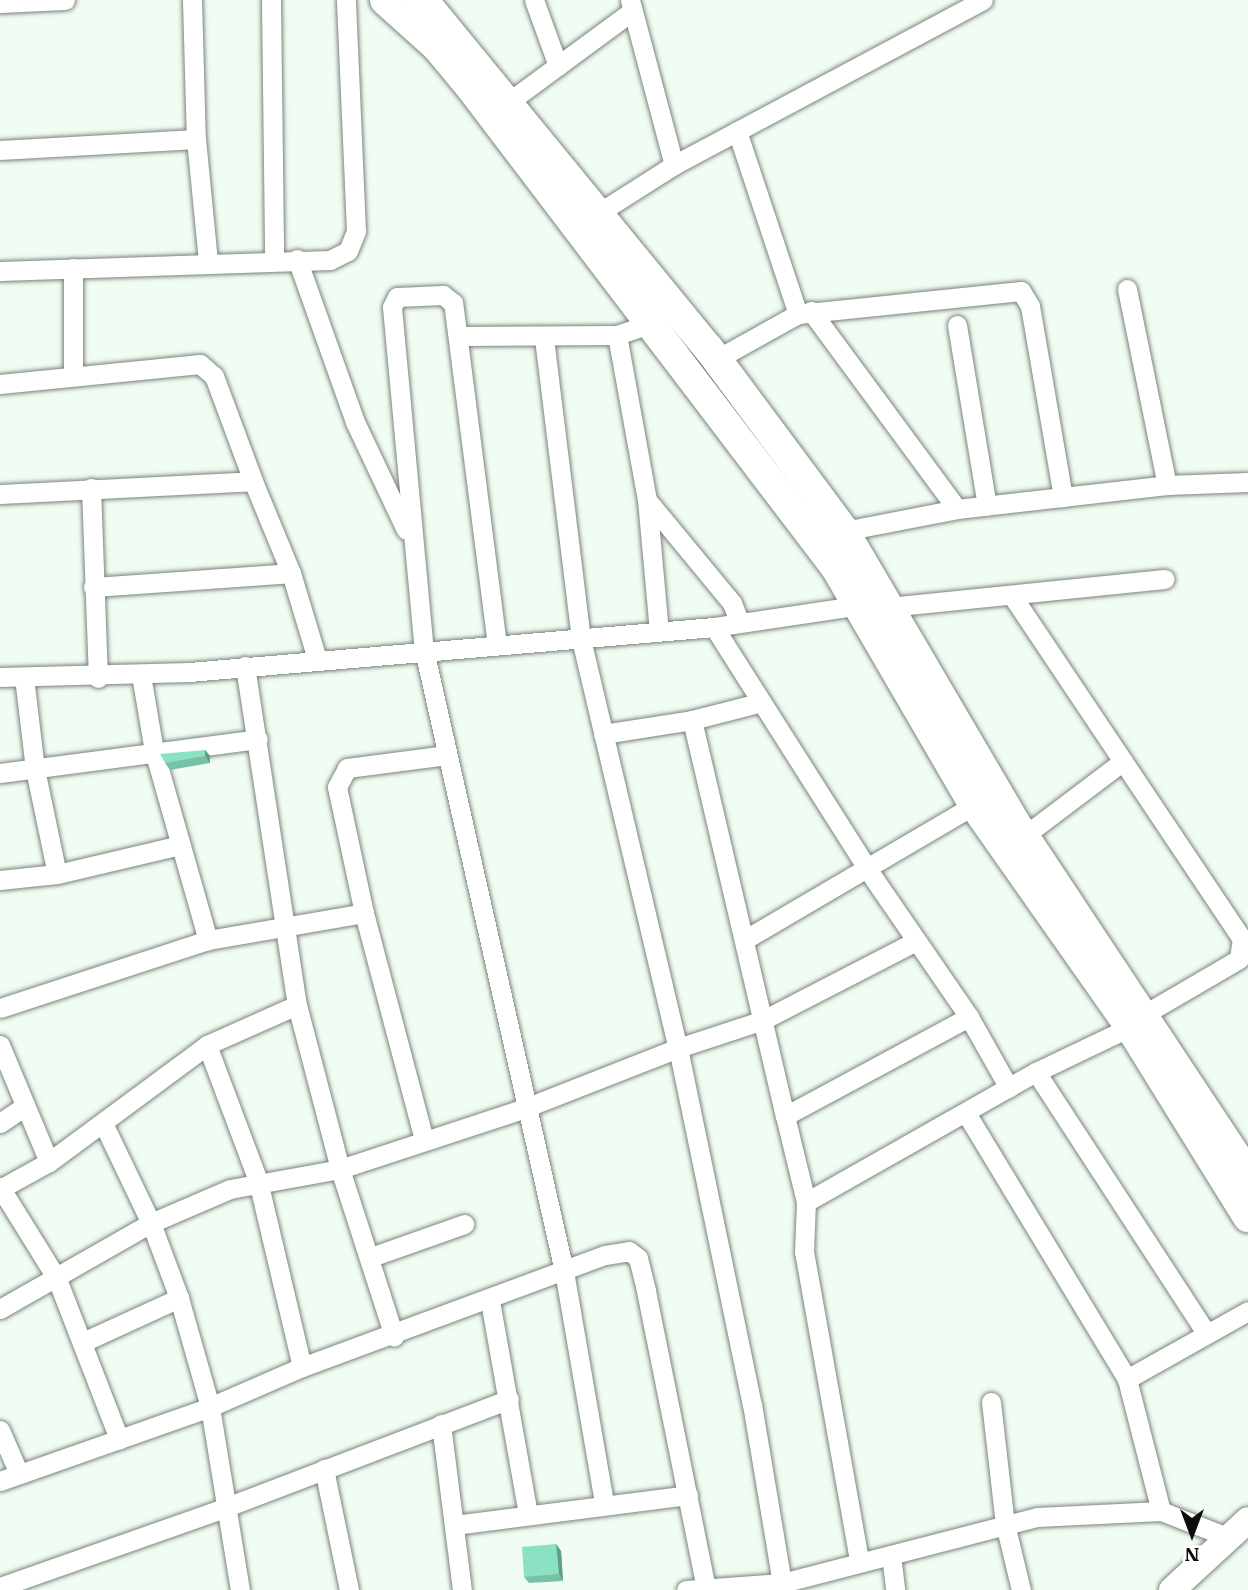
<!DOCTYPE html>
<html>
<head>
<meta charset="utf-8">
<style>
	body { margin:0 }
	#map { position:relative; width:1248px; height:1590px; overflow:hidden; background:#f1fcf2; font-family:"IBM Plex Serif",serif }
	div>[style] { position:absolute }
	.roads { filter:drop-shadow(0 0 2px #7a847b) drop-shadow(0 0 2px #7a847b) }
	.street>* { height:19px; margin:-9.5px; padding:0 9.5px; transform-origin:9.5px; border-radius:9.5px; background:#fff }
	.secondary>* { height:26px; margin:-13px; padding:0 13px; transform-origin:13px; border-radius:13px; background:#fff }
	.primary>* { height:30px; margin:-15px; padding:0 15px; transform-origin:15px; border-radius:15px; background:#fff }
	.wall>* { inset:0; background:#77c2a7 }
	.shaded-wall>* { inset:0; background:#619e88 }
	.building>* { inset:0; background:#8ae2c2 }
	span { translate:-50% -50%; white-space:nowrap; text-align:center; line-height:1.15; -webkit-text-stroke:5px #fff; paint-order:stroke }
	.north { position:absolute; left:1157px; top:1499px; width:70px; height:70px; -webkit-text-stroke:5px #fff; paint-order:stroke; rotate:180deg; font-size:19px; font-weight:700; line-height:28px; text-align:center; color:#0b0e0b }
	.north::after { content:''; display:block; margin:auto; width:24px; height:32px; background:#0b0e0b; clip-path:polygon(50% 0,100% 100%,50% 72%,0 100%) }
</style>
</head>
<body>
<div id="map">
	<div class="roads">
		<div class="street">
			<i style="left:192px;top:0;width:139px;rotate:88.4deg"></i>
			<i style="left:196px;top:139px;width:124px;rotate:84.4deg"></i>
			<i style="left:271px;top:0;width:259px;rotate:89.3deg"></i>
			<i style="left:534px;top:0;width:70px;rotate:70deg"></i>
			<i style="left:630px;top:0;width:171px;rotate:75.1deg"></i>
			<i style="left:0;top:3px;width:65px;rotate:-2.6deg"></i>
			<i style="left:510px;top:101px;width:152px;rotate:-36.4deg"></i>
			<i style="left:737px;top:131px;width:193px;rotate:71.6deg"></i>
			<i style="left:0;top:150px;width:196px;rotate:-3.2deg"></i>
			<i style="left:600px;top:212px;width:88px;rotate:-32.4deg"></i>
			<i style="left:674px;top:165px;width:350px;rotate:-28.1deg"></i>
			<i style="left:297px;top:259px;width:173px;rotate:70.4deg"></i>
			<i style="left:355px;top:422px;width:119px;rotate:64.7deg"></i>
			<i style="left:73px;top:268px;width:108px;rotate:90deg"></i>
			<i style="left:0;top:271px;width:330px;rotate:-1.9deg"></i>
			<i style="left:330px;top:260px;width:20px;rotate:-27deg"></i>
			<i style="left:348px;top:251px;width:22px;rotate:-68deg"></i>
			<i style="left:356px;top:231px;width:231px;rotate:-92.5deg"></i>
			<i style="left:1127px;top:289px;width:200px;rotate:78.5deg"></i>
			<i style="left:811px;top:311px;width:246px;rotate:53.6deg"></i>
			<i style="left:957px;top:325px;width:183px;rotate:80.6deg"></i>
			<i style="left:617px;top:335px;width:168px;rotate:79.7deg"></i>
			<i style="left:647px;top:500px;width:132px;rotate:84.8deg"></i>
			<i style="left:458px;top:336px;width:159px;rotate:-0.4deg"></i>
			<i style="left:617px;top:335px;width:37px;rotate:-19deg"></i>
			<i style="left:544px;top:338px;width:303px;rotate:83deg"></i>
			<i style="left:581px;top:639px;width:420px;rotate:76.7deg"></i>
			<i style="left:678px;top:1048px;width:364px;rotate:78.3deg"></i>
			<i style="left:752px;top:1404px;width:181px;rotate:80.5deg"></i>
			<i style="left:717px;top:359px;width:93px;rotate:-29.1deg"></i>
			<i style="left:798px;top:314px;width:224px;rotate:-5.9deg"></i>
			<i style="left:1021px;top:291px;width:17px;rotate:59deg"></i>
			<i style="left:1030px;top:306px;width:194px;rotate:80.2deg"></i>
			<i style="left:0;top:384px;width:201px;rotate:-5.7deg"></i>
			<i style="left:200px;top:364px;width:18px;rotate:41deg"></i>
			<i style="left:214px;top:376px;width:112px;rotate:69.6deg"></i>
			<i style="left:91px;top:488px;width:190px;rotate:87.9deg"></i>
			<i style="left:0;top:494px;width:253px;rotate:-2.9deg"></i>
			<i style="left:253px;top:481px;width:100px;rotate:67.6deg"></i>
			<i style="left:291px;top:573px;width:90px;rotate:73.2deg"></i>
			<i style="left:647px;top:500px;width:134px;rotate:50.5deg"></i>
			<i style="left:732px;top:603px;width:19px;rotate:69deg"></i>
			<i style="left:844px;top:531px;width:115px;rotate:-11deg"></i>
			<i style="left:957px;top:509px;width:211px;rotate:-6.5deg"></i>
			<i style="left:1167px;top:485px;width:81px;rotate:-2.1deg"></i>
			<i style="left:93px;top:587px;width:198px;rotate:-4deg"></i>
			<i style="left:1013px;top:597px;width:412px;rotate:56.2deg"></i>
			<i style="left:1242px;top:939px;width:20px;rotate:99deg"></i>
			<i style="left:1239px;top:959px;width:109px;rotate:149.7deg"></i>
			<i style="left:888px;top:607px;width:278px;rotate:-5.8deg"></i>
			<i style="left:714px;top:627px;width:288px;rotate:57.6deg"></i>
			<i style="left:868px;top:870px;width:178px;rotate:55.5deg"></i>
			<i style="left:969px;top:1017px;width:81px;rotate:60.6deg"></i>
			<i style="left:497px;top:645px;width:345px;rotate:-97.3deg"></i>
			<i style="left:453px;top:303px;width:13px;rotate:-141deg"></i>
			<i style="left:443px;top:295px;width:46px;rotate:177.5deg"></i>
			<i style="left:397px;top:297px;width:11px;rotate:117deg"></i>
			<i style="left:392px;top:307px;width:344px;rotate:84.7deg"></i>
			<i style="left:424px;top:650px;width:637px;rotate:77.3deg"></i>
			<i style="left:564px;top:1271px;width:235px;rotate:80.2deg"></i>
			<i style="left:245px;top:666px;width:343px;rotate:81.3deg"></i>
			<i style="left:297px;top:1005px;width:170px;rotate:75.3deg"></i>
			<i style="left:340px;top:1169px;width:176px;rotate:72.1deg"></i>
			<i style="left:141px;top:675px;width:77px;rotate:80.3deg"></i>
			<i style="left:154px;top:751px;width:197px;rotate:74.1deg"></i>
			<i style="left:0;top:677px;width:189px;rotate:-1.5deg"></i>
			<i style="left:189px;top:672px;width:527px;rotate:-4.9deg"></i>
			<i style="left:714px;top:627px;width:149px;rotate:-8.5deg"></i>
			<i style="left:24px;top:677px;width:93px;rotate:83.2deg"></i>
			<i style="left:35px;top:769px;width:107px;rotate:78.2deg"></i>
			<i style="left:692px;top:720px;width:407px;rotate:76.8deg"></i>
			<i style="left:603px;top:734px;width:90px;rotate:-8.9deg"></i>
			<i style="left:692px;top:720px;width:72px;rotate:-14.4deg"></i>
			<i style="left:0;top:773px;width:260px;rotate:-7.5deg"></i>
			<i style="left:1024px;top:836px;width:124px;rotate:-37.1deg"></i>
			<i style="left:0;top:880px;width:57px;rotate:-6deg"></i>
			<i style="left:57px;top:874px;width:127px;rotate:-13.2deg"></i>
			<i style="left:744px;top:940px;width:267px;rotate:-30.4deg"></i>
			<i style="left:0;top:1008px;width:219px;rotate:-18.1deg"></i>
			<i style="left:208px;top:940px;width:158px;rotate:-9.8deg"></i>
			<i style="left:0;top:1045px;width:127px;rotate:67.3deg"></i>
			<i style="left:207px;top:1045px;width:145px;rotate:69.4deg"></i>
			<i style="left:258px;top:1181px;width:191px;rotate:76.7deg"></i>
			<i style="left:1036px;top:1072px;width:311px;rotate:56.9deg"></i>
			<i style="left:966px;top:1113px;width:311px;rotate:58.8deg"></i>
			<i style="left:1127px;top:1379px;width:136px;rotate:75.6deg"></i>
			<i style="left:0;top:1123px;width:30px;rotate:-34deg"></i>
			<i style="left:103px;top:1123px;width:111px;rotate:64.4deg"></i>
			<i style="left:151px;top:1223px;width:80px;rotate:69.5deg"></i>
			<i style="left:179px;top:1298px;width:113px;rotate:74.1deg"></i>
			<i style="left:210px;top:1407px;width:185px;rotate:80.7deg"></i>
			<i style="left:424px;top:1140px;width:235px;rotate:-104.8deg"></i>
			<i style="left:364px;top:913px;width:129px;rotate:-102.1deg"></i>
			<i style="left:337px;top:787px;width:21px;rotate:-62deg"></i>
			<i style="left:347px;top:768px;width:101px;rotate:-7.4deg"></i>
			<i style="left:0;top:1187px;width:108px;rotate:58.2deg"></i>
			<i style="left:57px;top:1279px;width:172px;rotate:68.8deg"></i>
			<i style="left:0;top:1189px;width:56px;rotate:-28.9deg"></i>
			<i style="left:49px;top:1162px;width:197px;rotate:-36.5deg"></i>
			<i style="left:207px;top:1045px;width:98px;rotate:-24deg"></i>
			<i style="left:806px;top:1202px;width:264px;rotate:-29.5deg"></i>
			<i style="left:1036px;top:1072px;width:104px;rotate:-25.6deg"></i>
			<i style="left:371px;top:1257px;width:99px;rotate:-19.5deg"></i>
			<i style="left:490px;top:1301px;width:216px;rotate:79.9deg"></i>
			<i style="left:0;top:1309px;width:174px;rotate:-29.7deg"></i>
			<i style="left:151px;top:1223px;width:86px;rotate:-23.3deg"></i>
			<i style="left:230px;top:1189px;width:112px;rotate:-10.3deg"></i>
			<i style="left:340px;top:1169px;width:195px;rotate:-18.2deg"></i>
			<i style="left:525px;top:1108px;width:164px;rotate:-21.4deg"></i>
			<i style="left:678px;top:1048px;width:89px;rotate:-18.2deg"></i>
			<i style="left:763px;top:1020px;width:172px;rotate:-27.3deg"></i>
			<i style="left:83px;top:1342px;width:106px;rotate:-24.6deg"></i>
			<i style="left:1127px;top:1379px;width:139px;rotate:-29.3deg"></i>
			<i style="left:991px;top:1402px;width:123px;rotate:83.5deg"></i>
			<i style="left:1005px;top:1524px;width:68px;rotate:76.4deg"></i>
			<i style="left:441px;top:1424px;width:167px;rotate:82.8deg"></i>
			<i style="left:0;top:1430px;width:48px;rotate:66.6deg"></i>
			<i style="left:324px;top:1469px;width:124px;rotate:78.3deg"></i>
			<i style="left:0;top:1481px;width:223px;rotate:-19.4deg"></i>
			<i style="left:210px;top:1407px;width:100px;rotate:-23.5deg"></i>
			<i style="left:302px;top:1367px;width:323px;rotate:-20.3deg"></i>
			<i style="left:605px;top:1255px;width:24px;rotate:-9deg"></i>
			<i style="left:629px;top:1251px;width:11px;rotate:38deg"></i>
			<i style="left:638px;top:1258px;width:34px;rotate:76deg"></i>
			<i style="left:646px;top:1291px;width:304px;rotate:78.6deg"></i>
			<i style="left:454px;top:1525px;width:236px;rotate:-7.3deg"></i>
			<i style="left:891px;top:1555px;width:35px;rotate:83deg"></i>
			<i style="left:859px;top:1560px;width:313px;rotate:-100.1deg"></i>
			<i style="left:804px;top:1252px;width:50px;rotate:-87.7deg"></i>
			<i style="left:806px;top:1202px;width:89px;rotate:-103.7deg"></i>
			<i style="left:785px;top:1116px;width:209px;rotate:-28.3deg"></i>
			<i style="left:0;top:1587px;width:238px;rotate:-19.4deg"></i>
			<i style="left:224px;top:1508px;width:305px;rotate:-20.9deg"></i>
			<i style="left:686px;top:1590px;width:96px;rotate:-4.2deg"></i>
			<i style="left:782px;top:1583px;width:263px;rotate:-14.5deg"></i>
			<i style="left:1037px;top:1517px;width:124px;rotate:-2.8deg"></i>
			<i style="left:1161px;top:1511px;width:74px;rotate:21.4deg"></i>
		</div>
		<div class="secondary">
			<i style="left:1172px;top:1590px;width:103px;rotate:-42.6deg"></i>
		</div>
		<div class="primary">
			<i style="left:385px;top:0;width:70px;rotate:42.1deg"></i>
			<i style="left:437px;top:47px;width:53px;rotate:50.3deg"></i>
			<i style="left:471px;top:88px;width:603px;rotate:52.75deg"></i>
			<i style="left:836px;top:568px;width:274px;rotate:59.8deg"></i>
			<i style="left:974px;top:805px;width:271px;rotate:54.9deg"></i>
			<i style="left:1130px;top:1027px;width:224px;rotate:58.2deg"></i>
			<i style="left:423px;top:0;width:451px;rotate:50.7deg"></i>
			<i style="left:709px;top:349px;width:227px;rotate:53.4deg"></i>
			<i style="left:844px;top:531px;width:336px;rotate:59.6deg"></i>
			<i style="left:1014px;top:821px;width:424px;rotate:56.5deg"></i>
		</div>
	</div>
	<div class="wall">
		<i style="clip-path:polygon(205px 750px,210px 756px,210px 763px,170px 770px,165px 763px)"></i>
		<i style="clip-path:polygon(556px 1544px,561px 1551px,563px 1581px,529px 1583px,524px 1577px)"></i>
	</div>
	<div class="shaded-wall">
		<i style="clip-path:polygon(205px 750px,210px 756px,210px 763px,205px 756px)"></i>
		<i style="clip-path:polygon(556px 1544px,561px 1551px,563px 1581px,559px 1574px)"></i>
	</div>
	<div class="building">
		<i style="clip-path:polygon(205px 750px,205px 756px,165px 763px,160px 754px)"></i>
		<i style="clip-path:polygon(556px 1544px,559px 1574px,524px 1577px,522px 1547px)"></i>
	</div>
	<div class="north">N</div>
</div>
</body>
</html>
